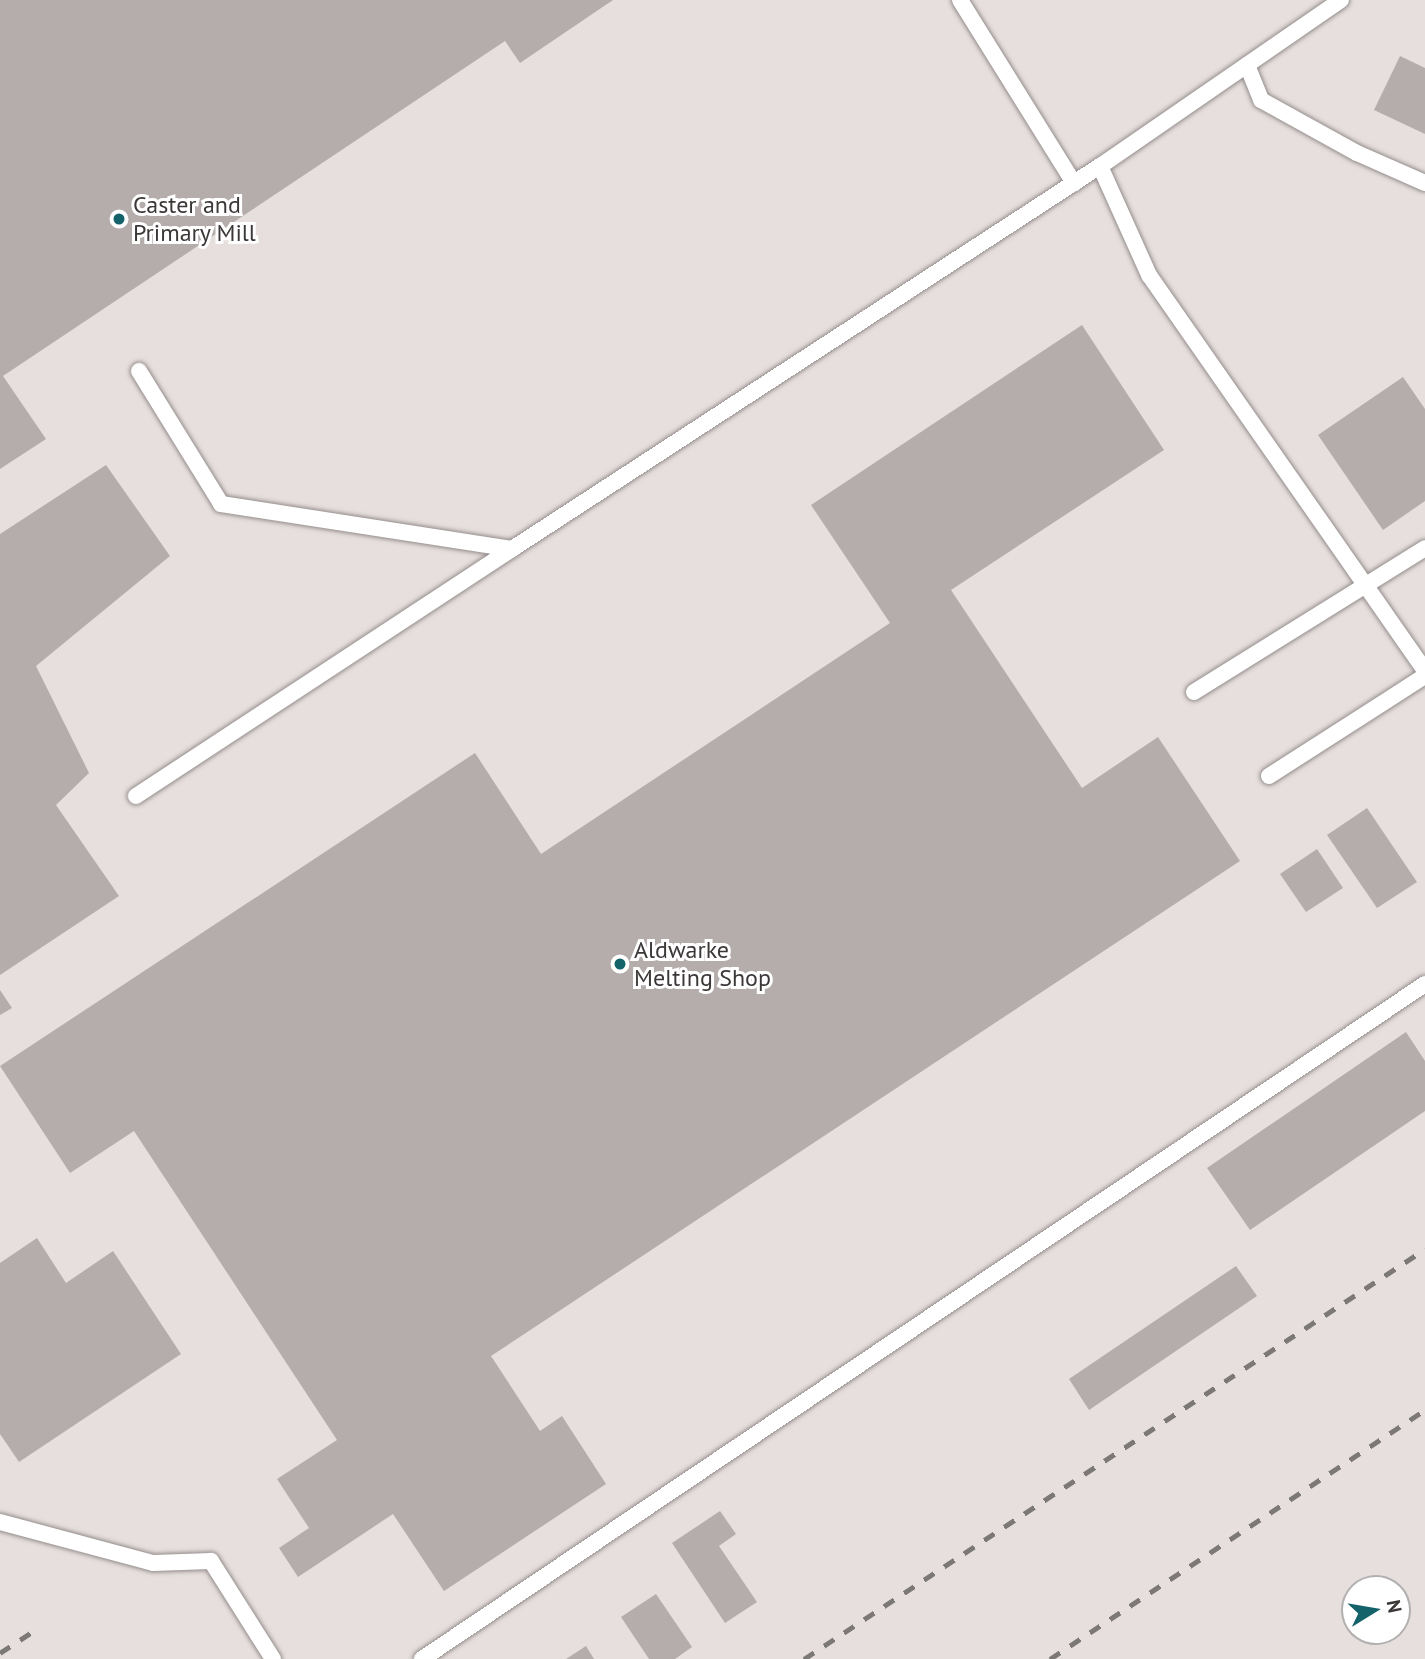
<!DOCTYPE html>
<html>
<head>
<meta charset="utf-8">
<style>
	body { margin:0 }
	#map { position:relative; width:1425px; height:1659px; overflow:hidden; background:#e6dfdd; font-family:"PT Sans",sans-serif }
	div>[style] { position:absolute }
	.building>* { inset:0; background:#b4adac }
	.roads { filter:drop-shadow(0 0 2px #948d8c) drop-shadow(0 0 2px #948d8c) }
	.lane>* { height:16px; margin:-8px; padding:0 8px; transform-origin:8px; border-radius:8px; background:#fff }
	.rail>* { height:5px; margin-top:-2.5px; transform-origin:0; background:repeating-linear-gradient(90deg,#7c7876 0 12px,transparent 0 24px) }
	.dots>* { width:19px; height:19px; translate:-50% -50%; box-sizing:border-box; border:4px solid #fff; border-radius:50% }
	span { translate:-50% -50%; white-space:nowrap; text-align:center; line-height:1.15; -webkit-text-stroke:6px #fff; paint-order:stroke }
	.poi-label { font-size:24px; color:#3b3837 }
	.left { translate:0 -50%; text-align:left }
	.north { position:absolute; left:1341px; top:1575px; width:70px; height:70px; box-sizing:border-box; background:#fff; border:2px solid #b1afaf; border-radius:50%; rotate:79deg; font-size:19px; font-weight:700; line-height:28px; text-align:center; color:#3b3837 }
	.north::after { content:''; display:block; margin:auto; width:24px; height:32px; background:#15636a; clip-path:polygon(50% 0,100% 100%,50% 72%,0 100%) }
</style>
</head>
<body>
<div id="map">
	<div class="building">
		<i style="clip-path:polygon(0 0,613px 0,520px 63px,505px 41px,3px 376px,46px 439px,0 469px)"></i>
		<i style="clip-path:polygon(1400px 56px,1425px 68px,1425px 134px,1374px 110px)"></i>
		<i style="clip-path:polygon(1082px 325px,1164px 450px,951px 590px,1082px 788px,1158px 737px,1240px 861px,491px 1356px,540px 1431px,562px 1416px,606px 1484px,444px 1591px,393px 1514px,298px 1577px,279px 1548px,309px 1528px,277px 1479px,337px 1440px,134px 1131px,70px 1173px,0 1066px,475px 753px,541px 854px,890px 623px,811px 505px)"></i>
		<i style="clip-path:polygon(1403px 377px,1425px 409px,1425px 501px,1383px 530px,1318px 435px)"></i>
		<i style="clip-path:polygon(106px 465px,170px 556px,36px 666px,89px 773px,56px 805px,119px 896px,0 975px,0 534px)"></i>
		<i style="clip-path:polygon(1367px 808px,1417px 882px,1377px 908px,1327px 835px)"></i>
		<i style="clip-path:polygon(1317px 849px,1343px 888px,1306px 912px,1280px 874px)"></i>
		<i style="clip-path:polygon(0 990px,12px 1008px,0 1015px)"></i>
		<i style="clip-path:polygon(1406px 1032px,1425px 1061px,1425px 1111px,1250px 1230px,1207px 1168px)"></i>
		<i style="clip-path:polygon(37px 1238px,66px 1283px,113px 1251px,181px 1354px,19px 1462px,0 1434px,0 1263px)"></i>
		<i style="clip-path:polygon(1236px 1266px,1257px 1296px,1089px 1410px,1069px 1379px)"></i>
		<i style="clip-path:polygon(720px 1511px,736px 1534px,719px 1546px,757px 1602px,725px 1623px,672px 1543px)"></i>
		<i style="clip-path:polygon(656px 1594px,692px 1647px,675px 1659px,649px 1659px,621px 1617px)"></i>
		<i style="clip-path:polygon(586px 1646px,594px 1659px,566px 1659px)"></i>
	</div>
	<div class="roads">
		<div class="lane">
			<i style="left:960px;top:0;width:216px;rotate:58.1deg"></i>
			<i style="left:1341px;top:0;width:293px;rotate:145.4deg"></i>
			<i style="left:1100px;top:166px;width:120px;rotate:65.8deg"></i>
			<i style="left:1149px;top:275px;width:483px;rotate:55.1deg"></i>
			<i style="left:1247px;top:65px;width:38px;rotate:68deg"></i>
			<i style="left:1261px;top:100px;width:110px;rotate:28.9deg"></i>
			<i style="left:1357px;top:153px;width:74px;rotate:23.8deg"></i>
			<i style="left:139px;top:371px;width:156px;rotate:58.3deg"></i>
			<i style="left:221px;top:504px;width:294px;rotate:8.8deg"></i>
			<i style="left:512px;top:549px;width:702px;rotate:-33.08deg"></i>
			<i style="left:1194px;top:692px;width:272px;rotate:-31.9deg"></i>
			<i style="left:1269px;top:776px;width:185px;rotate:-32.7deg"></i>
			<i style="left:136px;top:796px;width:450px;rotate:-33.3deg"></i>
			<i style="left:0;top:1522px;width:158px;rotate:15deg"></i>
			<i style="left:153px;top:1563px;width:58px;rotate:-2deg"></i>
			<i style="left:211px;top:1561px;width:116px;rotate:57.7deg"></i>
			<i style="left:422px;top:1659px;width:1209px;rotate:-33.94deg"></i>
		</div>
	</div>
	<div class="rail">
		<i style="left:0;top:1653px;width:45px;rotate:-33.3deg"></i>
		<i style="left:804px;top:1659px;width:744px;rotate:-33.43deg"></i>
		<i style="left:1050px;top:1659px;width:450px;rotate:-33.6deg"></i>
	</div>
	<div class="dots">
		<i style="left:119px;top:219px;background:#15636a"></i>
		<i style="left:620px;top:964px;background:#15636a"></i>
	</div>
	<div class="poi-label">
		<span class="left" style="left:133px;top:219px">Caster and<br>Primary Mill</span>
		<span class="left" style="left:634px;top:964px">Aldwarke<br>Melting Shop</span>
	</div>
	<div class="north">N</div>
</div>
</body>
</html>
